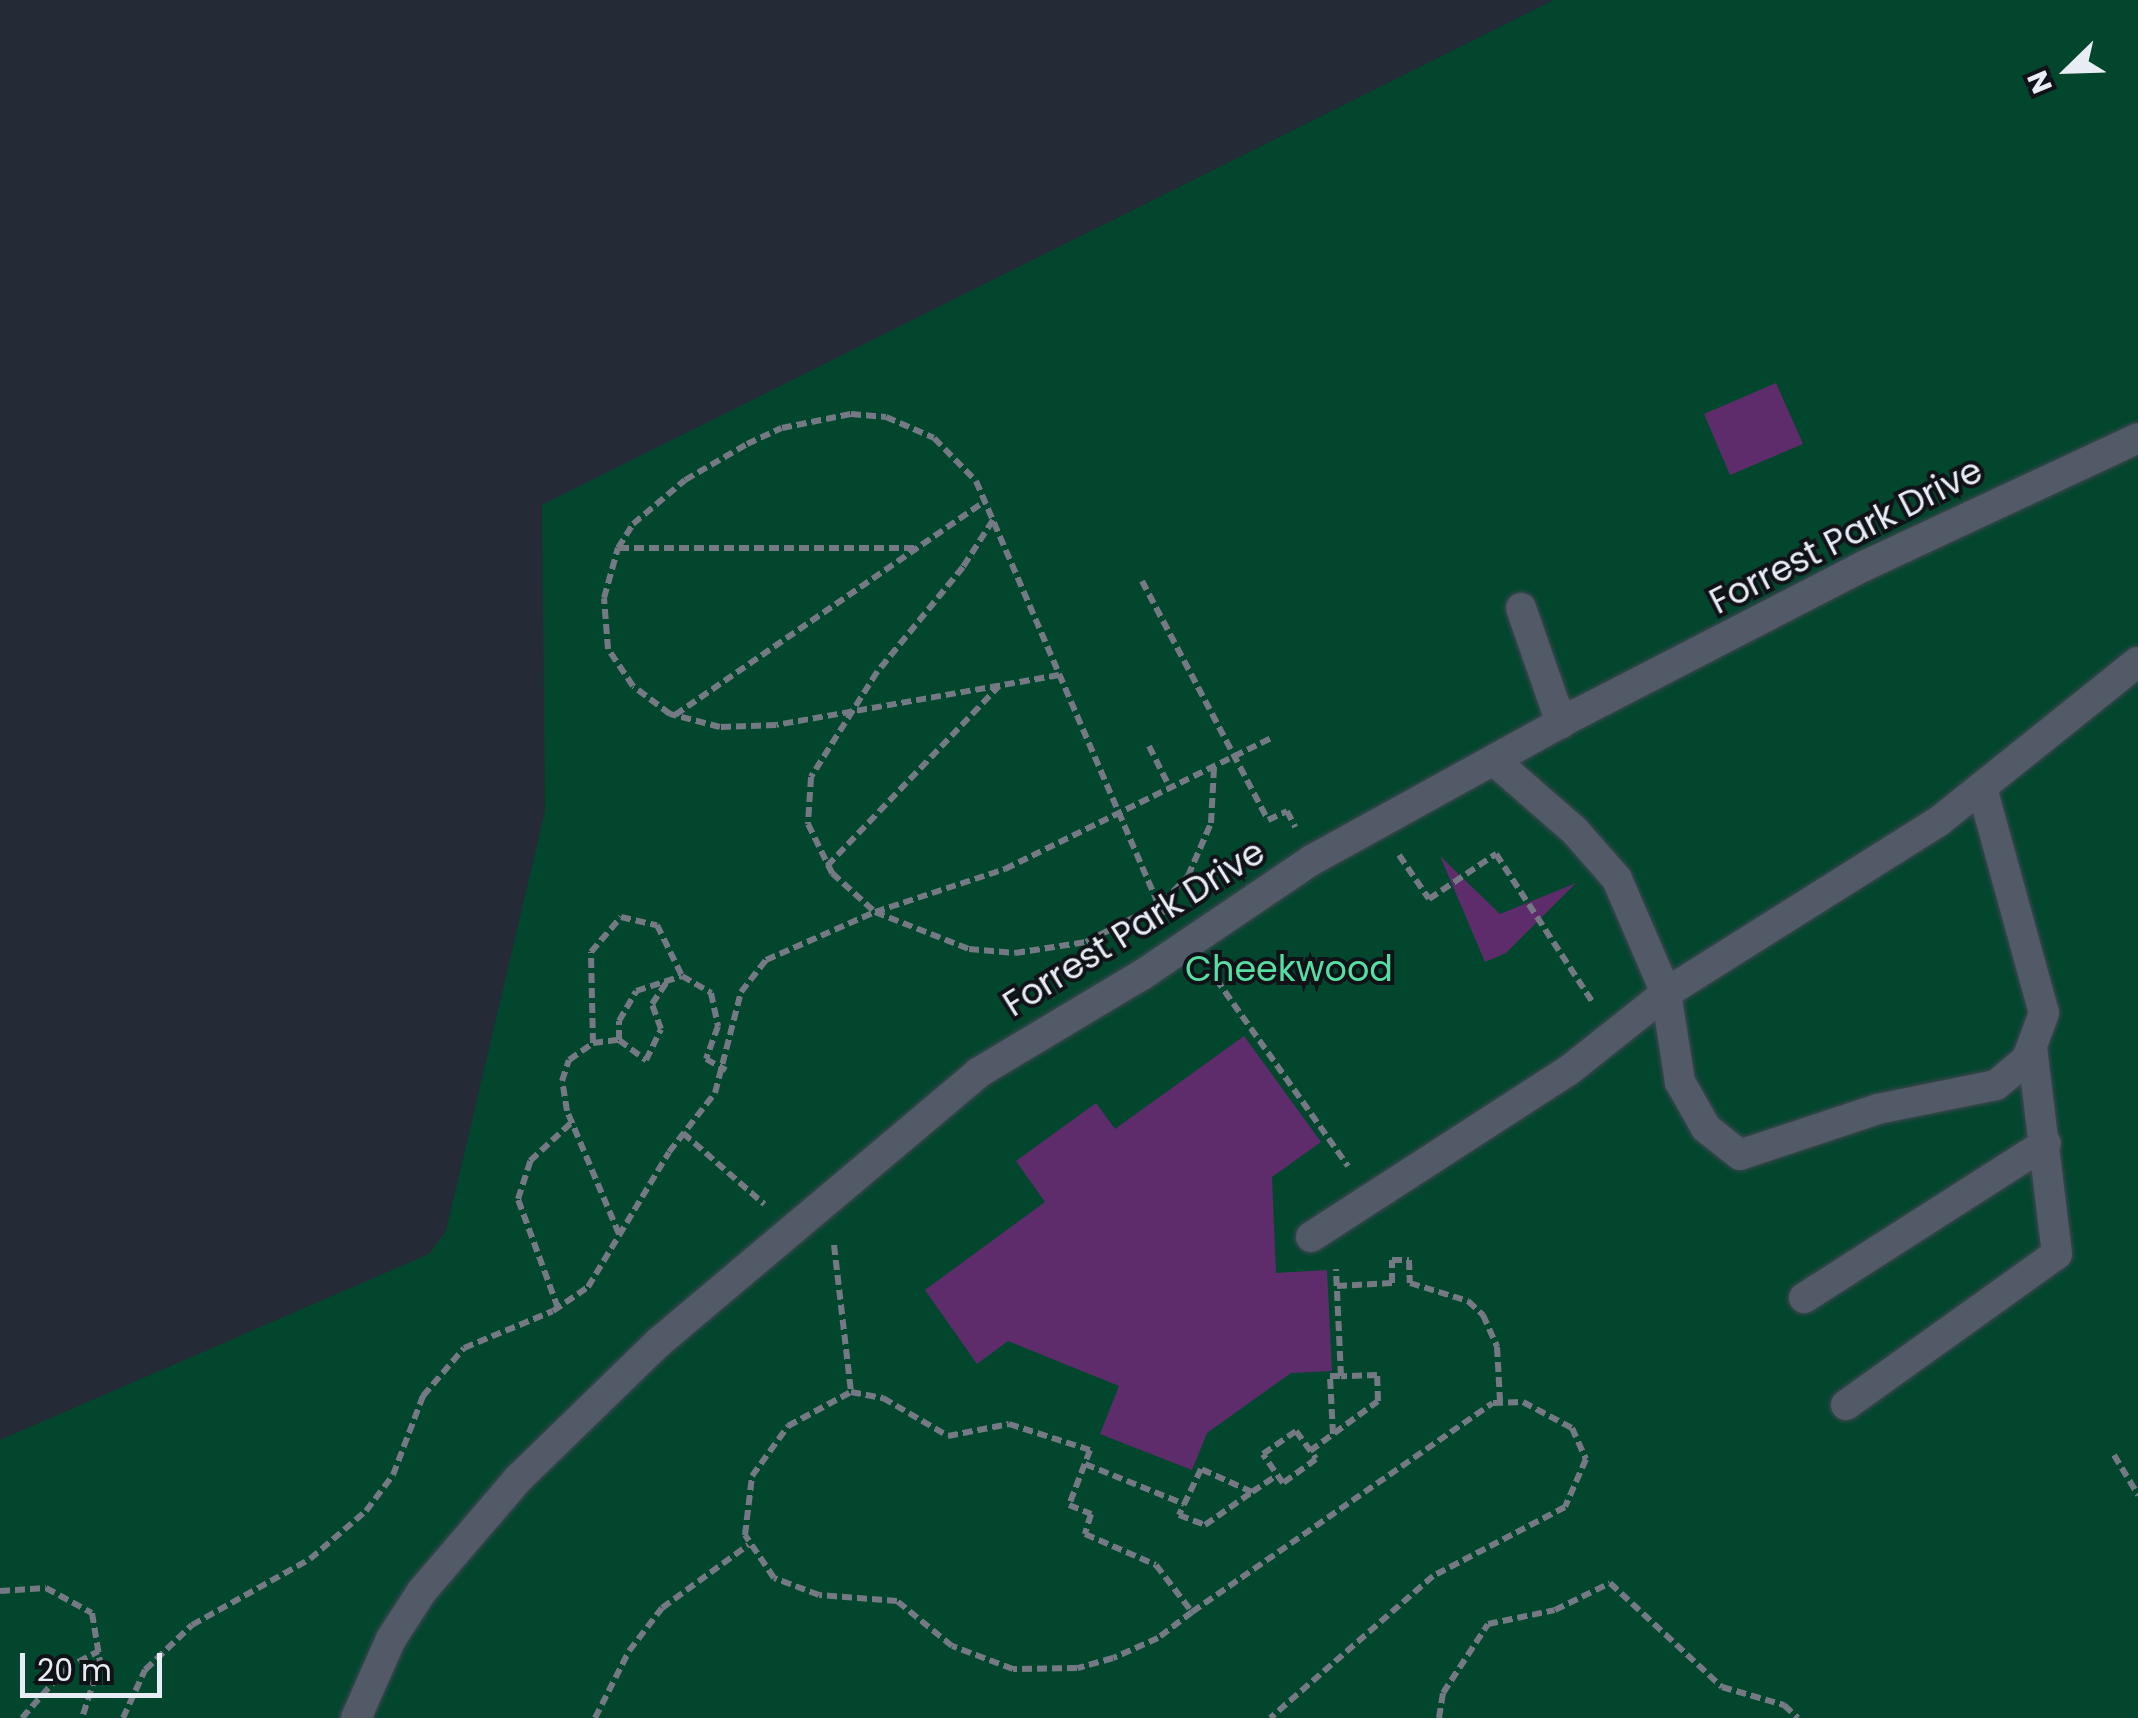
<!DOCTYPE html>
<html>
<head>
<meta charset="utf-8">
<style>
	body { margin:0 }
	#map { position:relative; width:2138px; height:1718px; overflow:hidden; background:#242a36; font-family:Poppins,sans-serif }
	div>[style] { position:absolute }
	.green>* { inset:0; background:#03462e }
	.building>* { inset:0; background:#5f2c6b }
	.path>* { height:6px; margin-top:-3px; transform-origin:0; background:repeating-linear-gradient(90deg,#747984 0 10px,transparent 0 15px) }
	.roads { filter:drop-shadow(0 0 2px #424651) drop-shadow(0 0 2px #424651) }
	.minor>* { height:30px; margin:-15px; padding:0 15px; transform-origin:15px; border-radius:15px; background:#535a67 }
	span { translate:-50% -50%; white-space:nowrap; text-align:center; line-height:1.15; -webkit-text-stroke:8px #101218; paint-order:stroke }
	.street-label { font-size:35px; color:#e8ecf5 }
	.park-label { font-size:35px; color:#56dea3 }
	.north { position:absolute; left:2018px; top:20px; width:100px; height:100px; -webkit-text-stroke:8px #101218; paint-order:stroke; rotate:247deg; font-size:28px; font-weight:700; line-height:40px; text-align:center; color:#e8ecf5 }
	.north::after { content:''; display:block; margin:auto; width:35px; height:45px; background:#e8ecf5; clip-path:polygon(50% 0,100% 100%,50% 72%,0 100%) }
	.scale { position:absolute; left:20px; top:1653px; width:142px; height:45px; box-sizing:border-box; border:5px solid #e8ecf5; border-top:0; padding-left:12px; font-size:30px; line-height:35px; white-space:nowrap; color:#e8ecf5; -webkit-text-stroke:8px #101218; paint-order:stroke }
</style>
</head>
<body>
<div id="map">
	<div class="green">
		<i style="clip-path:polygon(1554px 0,2138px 0,2138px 1718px,0 1718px,0 1440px,429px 1254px,446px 1231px,545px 811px,542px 505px)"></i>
	</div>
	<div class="building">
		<i style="clip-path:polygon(1776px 383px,1803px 444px,1730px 475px,1704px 414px)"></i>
		<i style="clip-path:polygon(1440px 856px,1500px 914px,1576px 883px,1506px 953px,1485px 962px)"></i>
		<i style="clip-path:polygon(1244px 1036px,1321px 1142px,1272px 1177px,1276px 1273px,1327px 1270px,1332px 1371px,1291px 1373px,1207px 1433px,1192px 1470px,1100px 1434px,1119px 1386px,1008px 1341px,977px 1364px,925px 1290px,1045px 1202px,1016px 1161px,1096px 1103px,1115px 1129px)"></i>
	</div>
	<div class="path">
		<i style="left:993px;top:520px;width:56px;rotate:122.6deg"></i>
		<i style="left:963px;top:567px;width:136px;rotate:129.3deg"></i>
		<i style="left:877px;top:672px;width:124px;rotate:122.2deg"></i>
		<i style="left:811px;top:777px;width:47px;rotate:93.7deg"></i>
		<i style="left:808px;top:824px;width:55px;rotate:63.9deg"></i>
		<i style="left:832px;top:873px;width:58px;rotate:42.2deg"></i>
		<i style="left:875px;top:912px;width:101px;rotate:21.5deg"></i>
		<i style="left:969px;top:949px;width:46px;rotate:5deg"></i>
		<i style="left:1015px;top:953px;width:72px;rotate:-8.8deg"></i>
		<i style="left:1086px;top:942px;width:85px;rotate:-27.2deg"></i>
		<i style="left:1162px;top:903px;width:37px;rotate:-46deg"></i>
		<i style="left:1188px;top:876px;width:58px;rotate:-66.5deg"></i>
		<i style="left:1211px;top:823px;width:56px;rotate:-86.9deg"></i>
		<i style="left:619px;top:548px;width:297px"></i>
		<i style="left:1142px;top:581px;width:270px;rotate:62.2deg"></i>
		<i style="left:1268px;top:820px;width:21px;rotate:-25deg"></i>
		<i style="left:1287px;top:811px;width:18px;rotate:63deg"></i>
		<i style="left:1059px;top:675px;width:287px;rotate:170deg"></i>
		<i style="left:776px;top:725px;width:56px;rotate:178deg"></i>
		<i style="left:720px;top:727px;width:52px;rotate:-165.4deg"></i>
		<i style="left:670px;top:714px;width:46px;rotate:-142.9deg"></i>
		<i style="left:633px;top:686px;width:45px;rotate:-124deg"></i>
		<i style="left:608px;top:649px;width:51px;rotate:-94.5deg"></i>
		<i style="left:604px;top:598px;width:52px;rotate:-74.4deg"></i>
		<i style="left:618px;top:548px;width:28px;rotate:-58deg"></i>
		<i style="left:633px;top:524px;width:68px;rotate:-40.2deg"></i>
		<i style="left:685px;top:480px;width:72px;rotate:-30.1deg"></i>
		<i style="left:747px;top:444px;width:38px;rotate:-25deg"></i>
		<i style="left:782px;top:428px;width:70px;rotate:-11.5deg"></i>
		<i style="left:851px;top:414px;width:35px;rotate:5deg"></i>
		<i style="left:886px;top:417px;width:52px;rotate:23.6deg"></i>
		<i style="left:934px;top:438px;width:60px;rotate:45.7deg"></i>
		<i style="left:976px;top:481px;width:473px;rotate:66.7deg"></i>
		<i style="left:675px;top:715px;width:377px;rotate:-34.6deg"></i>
		<i style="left:1149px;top:746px;width:49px;rotate:63.4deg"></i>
		<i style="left:1399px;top:855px;width:53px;rotate:55.7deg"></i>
		<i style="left:1429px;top:899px;width:81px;rotate:-33.9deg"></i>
		<i style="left:1496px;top:854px;width:178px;rotate:56.9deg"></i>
		<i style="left:827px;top:866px;width:249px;rotate:-46.3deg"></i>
		<i style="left:1216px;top:979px;width:229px;rotate:54.8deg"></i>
		<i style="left:619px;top:1040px;width:34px;rotate:37deg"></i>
		<i style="left:646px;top:1060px;width:34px;rotate:-64deg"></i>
		<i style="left:661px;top:1029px;width:27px;rotate:-110deg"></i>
		<i style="left:652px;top:1004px;width:30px;rotate:-56deg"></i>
		<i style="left:593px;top:1043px;width:26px;rotate:-7deg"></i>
		<i style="left:619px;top:1040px;width:19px;rotate:-90deg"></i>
		<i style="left:619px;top:1021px;width:34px;rotate:-60deg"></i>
		<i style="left:636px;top:991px;width:48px;rotate:-18.1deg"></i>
		<i style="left:683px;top:1133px;width:108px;rotate:41.2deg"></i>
		<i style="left:619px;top:1234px;width:134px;rotate:-112.9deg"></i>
		<i style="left:567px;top:1111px;width:30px;rotate:-99deg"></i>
		<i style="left:562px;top:1081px;width:22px;rotate:-72deg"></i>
		<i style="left:569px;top:1060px;width:29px;rotate:-35deg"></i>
		<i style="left:593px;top:1043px;width:91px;rotate:-91.3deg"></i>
		<i style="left:591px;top:952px;width:46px;rotate:-49.4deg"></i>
		<i style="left:621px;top:917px;width:37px;rotate:13deg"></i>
		<i style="left:657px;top:925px;width:57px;rotate:63.9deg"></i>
		<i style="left:682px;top:976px;width:34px;rotate:30deg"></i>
		<i style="left:711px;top:993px;width:34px;rotate:78deg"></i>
		<i style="left:718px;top:1026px;width:35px;rotate:110deg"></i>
		<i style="left:706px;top:1059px;width:23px;rotate:29deg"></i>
		<i style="left:834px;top:1245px;width:148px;rotate:83.4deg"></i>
		<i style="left:1337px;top:1286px;width:55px;rotate:-3.1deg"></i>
		<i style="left:1392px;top:1283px;width:23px;rotate:-90deg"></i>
		<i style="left:1392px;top:1260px;width:17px"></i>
		<i style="left:1409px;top:1260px;width:23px;rotate:88deg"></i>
		<i style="left:1410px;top:1283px;width:61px;rotate:17.2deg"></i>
		<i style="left:1468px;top:1301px;width:21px;rotate:43deg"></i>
		<i style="left:1483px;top:1315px;width:35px;rotate:66deg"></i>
		<i style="left:1497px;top:1347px;width:54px;rotate:86.8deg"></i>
		<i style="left:558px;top:1308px;width:116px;rotate:-110.2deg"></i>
		<i style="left:518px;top:1199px;width:40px;rotate:-72deg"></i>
		<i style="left:530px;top:1161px;width:57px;rotate:-42.9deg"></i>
		<i style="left:851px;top:1392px;width:33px;rotate:11deg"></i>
		<i style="left:883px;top:1398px;width:75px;rotate:30.3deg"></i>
		<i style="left:948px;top:1436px;width:62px;rotate:-11.1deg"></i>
		<i style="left:1009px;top:1424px;width:85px;rotate:17.8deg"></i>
		<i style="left:1090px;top:1450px;width:59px;rotate:110.9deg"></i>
		<i style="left:1069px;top:1505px;width:24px;rotate:22deg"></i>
		<i style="left:1091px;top:1514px;width:21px;rotate:107deg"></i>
		<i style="left:1085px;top:1534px;width:77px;rotate:23.6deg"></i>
		<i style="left:1156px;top:1565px;width:59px;rotate:52.5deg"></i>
		<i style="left:1192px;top:1612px;width:43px;rotate:142.6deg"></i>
		<i style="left:1158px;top:1638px;width:49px;rotate:156deg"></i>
		<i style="left:1113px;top:1658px;width:37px;rotate:164deg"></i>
		<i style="left:1077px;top:1668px;width:64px;rotate:179.1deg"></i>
		<i style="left:1013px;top:1669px;width:65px;rotate:-159.3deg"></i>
		<i style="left:952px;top:1646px;width:71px;rotate:-140.7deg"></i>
		<i style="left:897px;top:1601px;width:78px;rotate:-175.6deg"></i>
		<i style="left:819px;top:1595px;width:48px;rotate:-159.3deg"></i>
		<i style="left:774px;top:1578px;width:52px;rotate:-124deg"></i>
		<i style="left:745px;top:1535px;width:59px;rotate:-83.2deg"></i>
		<i style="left:752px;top:1476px;width:62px;rotate:-54.2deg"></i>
		<i style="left:788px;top:1426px;width:72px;rotate:-28.4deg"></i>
		<i style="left:1296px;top:1431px;width:34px;rotate:54deg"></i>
		<i style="left:1316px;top:1459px;width:41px;rotate:144deg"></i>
		<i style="left:1283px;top:1483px;width:35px;rotate:-125deg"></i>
		<i style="left:1263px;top:1454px;width:40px;rotate:-34.9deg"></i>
		<i style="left:1333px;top:1434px;width:58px;rotate:-93deg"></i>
		<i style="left:1330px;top:1376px;width:11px"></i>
		<i style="left:1310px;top:1451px;width:84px;rotate:-36.3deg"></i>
		<i style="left:1378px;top:1401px;width:26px;rotate:-92deg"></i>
		<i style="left:1377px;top:1375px;width:36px;rotate:178deg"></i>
		<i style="left:1341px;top:1376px;width:107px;rotate:-92.7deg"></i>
		<i style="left:2114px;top:1455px;width:47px;rotate:59deg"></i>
		<i style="left:1085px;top:1464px;width:107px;rotate:22deg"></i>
		<i style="left:1252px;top:1492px;width:56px;rotate:-155.7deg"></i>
		<i style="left:1201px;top:1469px;width:51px;rotate:115.6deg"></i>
		<i style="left:1179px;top:1515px;width:28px;rotate:21deg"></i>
		<i style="left:1205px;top:1525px;width:57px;rotate:-35.1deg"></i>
		<i style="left:1252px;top:1492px;width:30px;rotate:-34deg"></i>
		<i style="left:0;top:1591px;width:46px;rotate:-3.7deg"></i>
		<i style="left:46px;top:1588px;width:52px;rotate:28.5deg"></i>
		<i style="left:92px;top:1613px;width:50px;rotate:80.7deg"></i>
		<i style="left:100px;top:1662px;width:59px;rotate:107.8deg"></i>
		<i style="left:1192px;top:1612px;width:366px;rotate:-34.8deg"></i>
		<i style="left:1493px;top:1403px;width:30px;rotate:-2deg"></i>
		<i style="left:1523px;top:1402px;width:55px;rotate:28deg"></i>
		<i style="left:1572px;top:1428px;width:34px;rotate:66deg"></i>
		<i style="left:1586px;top:1459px;width:52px;rotate:113.6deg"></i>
		<i style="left:1565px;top:1507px;width:149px;rotate:152.4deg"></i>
		<i style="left:1433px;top:1576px;width:216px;rotate:138.9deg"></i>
		<i style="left:22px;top:1718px;width:65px;rotate:-48.7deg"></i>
		<i style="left:65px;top:1669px;width:38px;rotate:-28deg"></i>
		<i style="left:123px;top:1718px;width:53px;rotate:-65.4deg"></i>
		<i style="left:145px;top:1670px;width:65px;rotate:-43.8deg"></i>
		<i style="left:192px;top:1625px;width:135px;rotate:-29.2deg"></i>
		<i style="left:310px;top:1559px;width:74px;rotate:-40.6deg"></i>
		<i style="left:366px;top:1511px;width:45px;rotate:-53.1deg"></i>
		<i style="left:393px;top:1475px;width:85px;rotate:-69.2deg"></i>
		<i style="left:423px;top:1396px;width:63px;rotate:-49.5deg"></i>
		<i style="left:464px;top:1348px;width:96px;rotate:-22.6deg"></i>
		<i style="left:553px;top:1311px;width:42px;rotate:-34.4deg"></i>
		<i style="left:588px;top:1287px;width:157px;rotate:-59deg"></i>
		<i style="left:669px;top:1152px;width:75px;rotate:-52.1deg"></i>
		<i style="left:715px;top:1093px;width:104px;rotate:-75.6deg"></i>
		<i style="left:741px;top:992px;width:41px;rotate:-52deg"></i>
		<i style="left:766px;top:960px;width:119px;rotate:-23.8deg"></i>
		<i style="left:875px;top:912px;width:137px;rotate:-18.3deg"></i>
		<i style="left:1005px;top:869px;width:297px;rotate:-26.2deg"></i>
		<i style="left:595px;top:1718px;width:75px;rotate:-63.1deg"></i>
		<i style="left:629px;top:1651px;width:54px;rotate:-52.5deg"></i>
		<i style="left:662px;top:1608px;width:107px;rotate:-36.2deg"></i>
		<i style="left:1439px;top:1718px;width:25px;rotate:-81deg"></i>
		<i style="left:1443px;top:1693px;width:82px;rotate:-56.9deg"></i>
		<i style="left:1488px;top:1624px;width:68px;rotate:-11.8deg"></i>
		<i style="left:1555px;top:1610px;width:61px;rotate:-26.1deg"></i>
		<i style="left:1610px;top:1583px;width:153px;rotate:42.9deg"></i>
		<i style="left:1722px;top:1687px;width:65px;rotate:16.2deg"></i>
		<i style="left:1784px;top:1705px;width:19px;rotate:43deg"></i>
	</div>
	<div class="roads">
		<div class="minor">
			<i style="left:1521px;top:608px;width:122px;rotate:70.8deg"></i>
			<i style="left:1982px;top:788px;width:233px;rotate:74.6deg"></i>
			<i style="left:2044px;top:1013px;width:49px;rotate:110.3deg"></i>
			<i style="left:2027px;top:1059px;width:40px;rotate:140deg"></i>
			<i style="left:1996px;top:1085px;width:120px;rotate:168.5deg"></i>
			<i style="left:1878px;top:1109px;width:145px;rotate:161.6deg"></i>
			<i style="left:1740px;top:1155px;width:43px;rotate:-141.5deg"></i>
			<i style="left:1706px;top:1128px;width:53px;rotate:-119.5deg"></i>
			<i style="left:1680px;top:1082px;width:90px;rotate:-98.9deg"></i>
			<i style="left:1666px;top:993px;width:321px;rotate:-32.2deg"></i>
			<i style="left:1938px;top:822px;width:256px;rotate:-38.7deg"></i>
			<i style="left:1311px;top:1237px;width:306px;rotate:-32.9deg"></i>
			<i style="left:1568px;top:1071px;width:125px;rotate:-38.5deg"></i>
			<i style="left:1666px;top:993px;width:124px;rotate:-113.3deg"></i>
			<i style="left:1617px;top:879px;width:64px;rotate:-131.2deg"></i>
			<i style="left:1575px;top:831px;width:105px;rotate:-138.9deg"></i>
			<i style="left:1804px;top:1298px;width:287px;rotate:-32.6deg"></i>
			<i style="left:1846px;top:1405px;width:259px;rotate:-35.6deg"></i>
			<i style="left:2057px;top:1254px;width:209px;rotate:-96.9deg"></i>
			<i style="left:356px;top:1718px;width:86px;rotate:-66.1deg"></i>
			<i style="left:391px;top:1639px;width:57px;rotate:-57.1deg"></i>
			<i style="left:422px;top:1591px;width:148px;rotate:-49.4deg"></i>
			<i style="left:518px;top:1479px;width:197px;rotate:-44.2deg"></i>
			<i style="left:659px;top:1342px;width:417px;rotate:-40.1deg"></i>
			<i style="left:978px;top:1073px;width:191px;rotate:-30.9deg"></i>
			<i style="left:1142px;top:975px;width:205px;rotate:-34.1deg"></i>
			<i style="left:1312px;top:860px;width:303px;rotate:-28.9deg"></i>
			<i style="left:1577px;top:714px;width:323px;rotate:-27.3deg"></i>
			<i style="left:1864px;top:566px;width:302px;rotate:-25deg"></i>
		</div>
	</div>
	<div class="street-label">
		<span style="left:1846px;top:536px;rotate:-27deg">Forrest Park Drive</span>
		<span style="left:1134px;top:928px;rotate:-32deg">Forrest Park Drive</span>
	</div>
	<div class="park-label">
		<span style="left:1289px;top:969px">Cheekwood</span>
	</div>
	<div class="north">N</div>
	<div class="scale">20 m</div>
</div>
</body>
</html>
